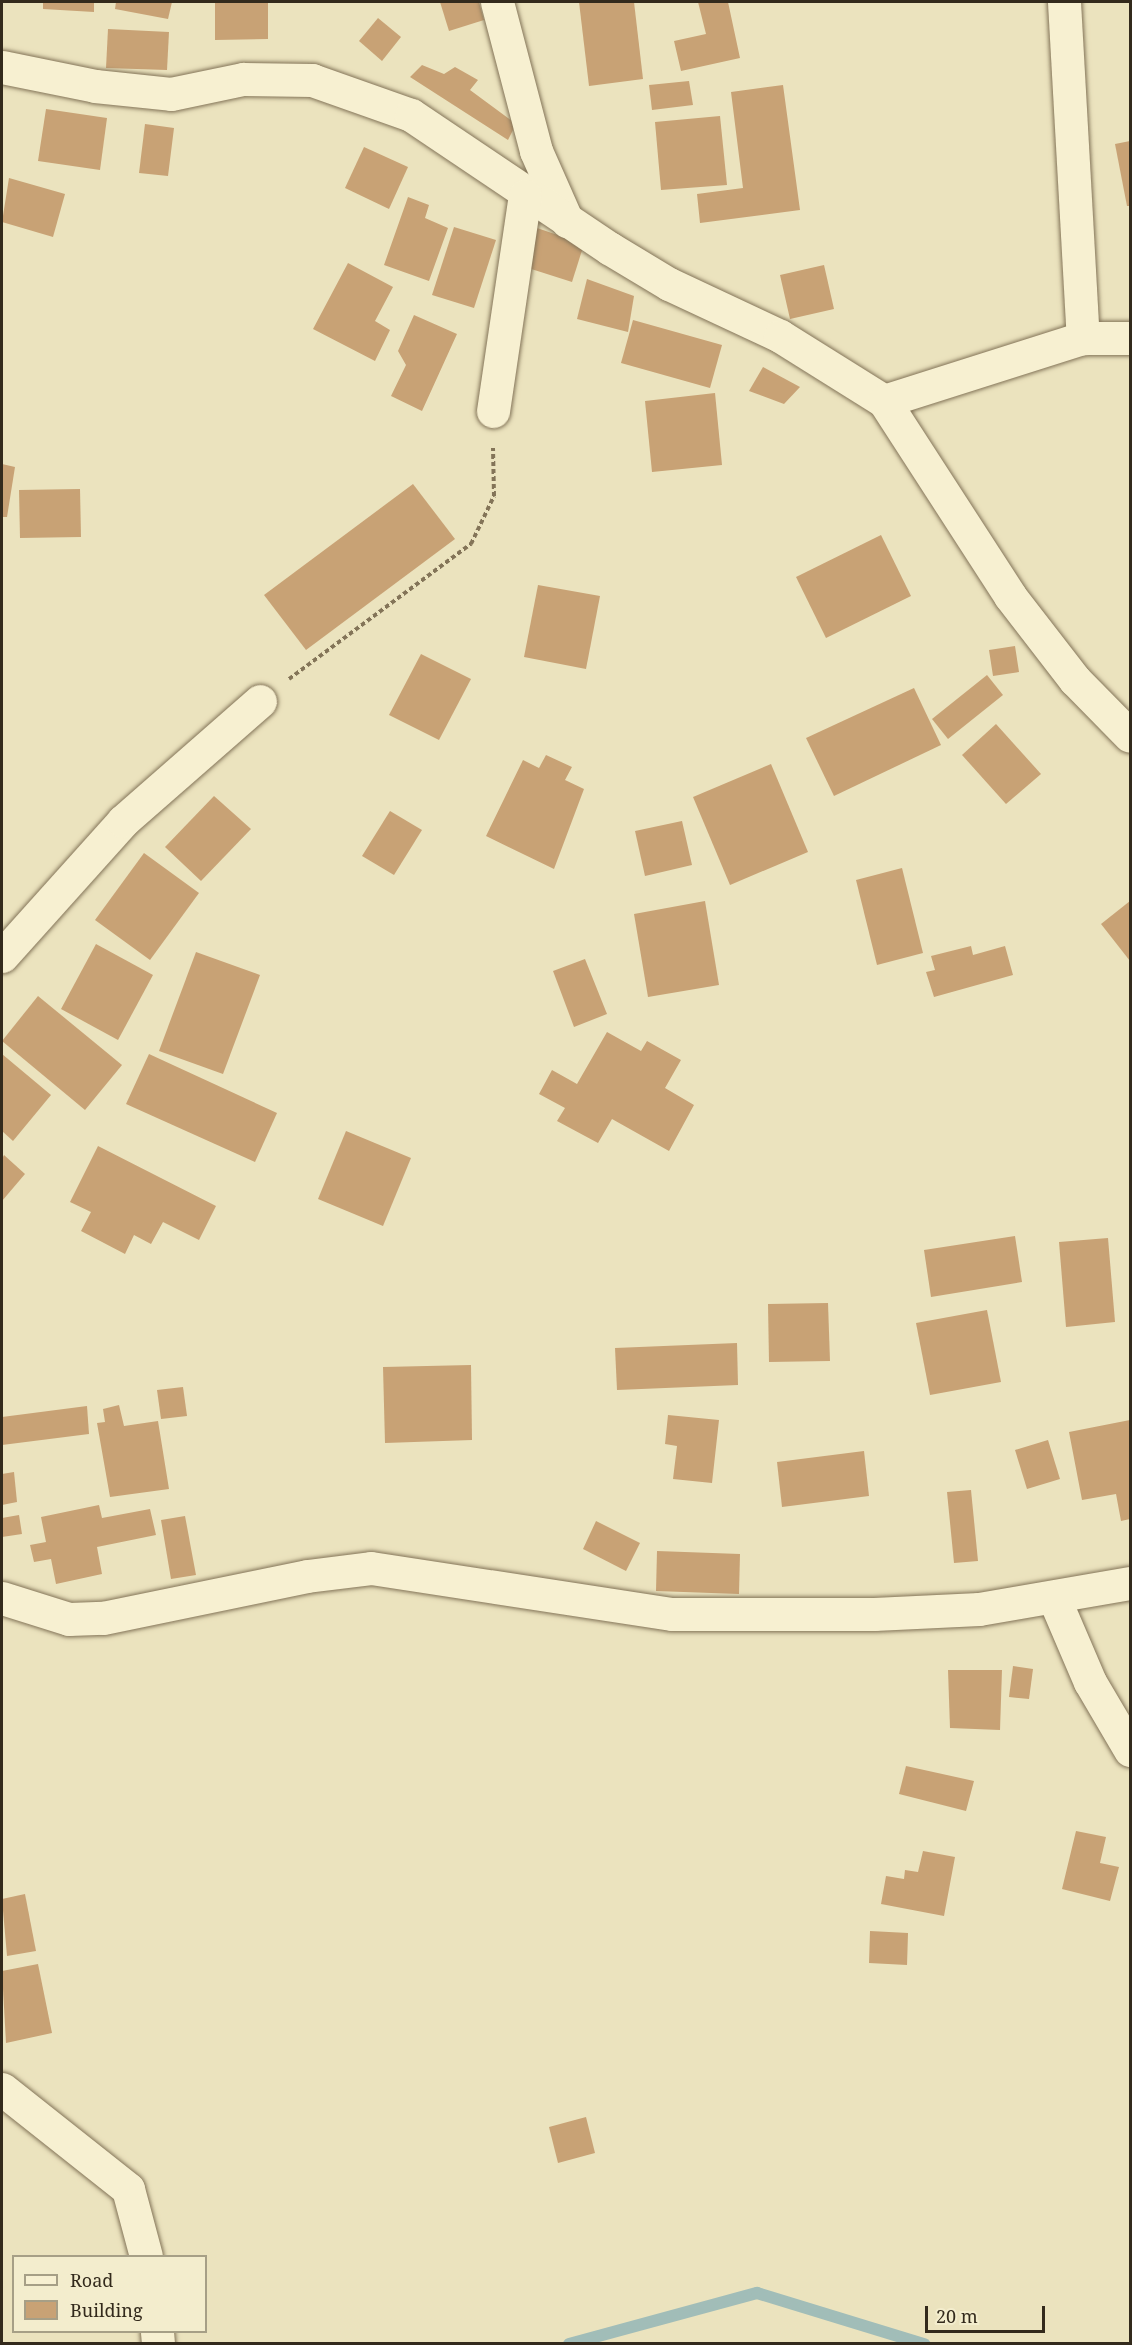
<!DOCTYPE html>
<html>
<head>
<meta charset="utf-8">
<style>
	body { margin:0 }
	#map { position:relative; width:1132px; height:2345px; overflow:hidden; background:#ebe3be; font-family:"Noto Serif",serif }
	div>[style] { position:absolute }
	.stream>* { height:12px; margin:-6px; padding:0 6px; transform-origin:6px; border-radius:6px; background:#a1bdb8 }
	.building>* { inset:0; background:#c8a275 }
	.path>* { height:4px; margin-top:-2px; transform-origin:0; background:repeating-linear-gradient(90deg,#837458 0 4.5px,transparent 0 7.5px) }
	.roads { filter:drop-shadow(0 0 2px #837458) drop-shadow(0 0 2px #837458) }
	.minor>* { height:33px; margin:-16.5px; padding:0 16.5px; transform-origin:16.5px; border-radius:16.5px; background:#f7f0d1 }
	span { translate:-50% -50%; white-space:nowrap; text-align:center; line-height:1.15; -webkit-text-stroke:5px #f3edcd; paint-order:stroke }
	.frame { position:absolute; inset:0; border:3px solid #332a1c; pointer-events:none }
	.legend { position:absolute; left:12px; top:2255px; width:195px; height:78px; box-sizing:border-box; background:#f3edcd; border:2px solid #a69f86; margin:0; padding:8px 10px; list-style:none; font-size:18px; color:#332a1c }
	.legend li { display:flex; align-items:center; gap:12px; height:30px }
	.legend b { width:30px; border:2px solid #a69f86 }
	.scale { position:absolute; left:925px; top:2306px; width:120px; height:27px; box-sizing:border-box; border:3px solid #332a1c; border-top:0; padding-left:8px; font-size:18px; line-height:21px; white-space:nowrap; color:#332a1c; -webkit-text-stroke:4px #f3edcd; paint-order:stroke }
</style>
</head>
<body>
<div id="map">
	<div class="stream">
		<i style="left:569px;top:2344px;width:195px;rotate:-15.2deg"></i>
		<i style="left:757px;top:2293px;width:175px;rotate:17deg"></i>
	</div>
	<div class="building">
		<i style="clip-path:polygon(43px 2px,94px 2px,94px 12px,43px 9px)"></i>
		<i style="clip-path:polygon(116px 2px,172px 2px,168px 19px,115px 9px)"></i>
		<i style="clip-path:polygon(215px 2px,268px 2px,268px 39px,215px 40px)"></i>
		<i style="clip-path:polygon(440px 2px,479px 2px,484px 20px,449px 31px)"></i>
		<i style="clip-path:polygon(579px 2px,634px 2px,643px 79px,589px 86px)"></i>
		<i style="clip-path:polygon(698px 2px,728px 2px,740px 58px,681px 71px,674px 41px,706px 34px)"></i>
		<i style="clip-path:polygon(378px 18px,401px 37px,382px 61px,359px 41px)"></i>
		<i style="clip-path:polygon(108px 29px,169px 32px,167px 70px,106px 68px)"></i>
		<i style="clip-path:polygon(422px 65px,444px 74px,455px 67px,478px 80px,470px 90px,516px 124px,508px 140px,410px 77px)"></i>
		<i style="clip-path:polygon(689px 81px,693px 105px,652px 110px,649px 85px)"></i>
		<i style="clip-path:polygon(783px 85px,800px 210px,700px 223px,697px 194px,743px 188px,731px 92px)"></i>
		<i style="clip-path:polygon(46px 109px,107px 118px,100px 170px,38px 161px)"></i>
		<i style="clip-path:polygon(720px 116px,727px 185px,661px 190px,655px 122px)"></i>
		<i style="clip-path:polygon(145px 124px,174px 128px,168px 176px,139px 173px)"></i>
		<i style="clip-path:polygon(1130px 141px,1130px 206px,1127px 206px,1115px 144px)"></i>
		<i style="clip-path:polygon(364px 147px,408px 167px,389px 209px,345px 188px)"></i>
		<i style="clip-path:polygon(9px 178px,65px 194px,53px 237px,2px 222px)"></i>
		<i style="clip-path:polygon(408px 197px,429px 205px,425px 218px,448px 228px,429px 281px,384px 265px)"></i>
		<i style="clip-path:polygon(454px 227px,496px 240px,474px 308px,432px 295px)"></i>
		<i style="clip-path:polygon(537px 228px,584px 244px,572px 282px,525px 267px)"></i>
		<i style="clip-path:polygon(348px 263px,393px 287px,375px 321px,390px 330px,375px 361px,313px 329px)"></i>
		<i style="clip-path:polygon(824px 265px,834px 309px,790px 319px,780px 275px)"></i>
		<i style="clip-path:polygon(587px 279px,634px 296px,628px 332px,577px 319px)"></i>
		<i style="clip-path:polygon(414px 315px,457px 334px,422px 411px,391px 396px,406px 365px,398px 351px)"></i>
		<i style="clip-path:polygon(633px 320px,722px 345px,710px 388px,621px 363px)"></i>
		<i style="clip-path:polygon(763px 367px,800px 387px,784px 404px,749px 391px)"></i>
		<i style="clip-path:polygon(715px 393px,722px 465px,652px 472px,645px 401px)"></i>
		<i style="clip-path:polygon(2px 464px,15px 467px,7px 517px,2px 517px)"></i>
		<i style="clip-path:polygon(413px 484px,455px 539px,306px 650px,264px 595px)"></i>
		<i style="clip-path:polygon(80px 489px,81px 537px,20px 538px,19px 490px)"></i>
		<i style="clip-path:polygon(881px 535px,911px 596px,826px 638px,796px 577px)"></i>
		<i style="clip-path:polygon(538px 585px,600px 596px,586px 669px,524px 657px)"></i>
		<i style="clip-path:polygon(1015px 646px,1019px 672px,993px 676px,989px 650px)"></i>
		<i style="clip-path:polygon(421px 654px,471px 679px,439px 740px,389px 715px)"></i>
		<i style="clip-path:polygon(987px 675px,1003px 695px,948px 739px,932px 719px)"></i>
		<i style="clip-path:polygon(914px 688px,941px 745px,834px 796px,806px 738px)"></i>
		<i style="clip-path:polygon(996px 724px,1041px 774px,1006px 804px,962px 755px)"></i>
		<i style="clip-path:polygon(546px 755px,572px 767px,565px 780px,584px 789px,554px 869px,486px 836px,523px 760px,539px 768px)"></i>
		<i style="clip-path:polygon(771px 764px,808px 852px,730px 885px,693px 797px)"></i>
		<i style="clip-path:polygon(214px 796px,251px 829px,201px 881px,165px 847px)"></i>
		<i style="clip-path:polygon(390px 811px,422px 830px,394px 875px,362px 856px)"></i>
		<i style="clip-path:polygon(682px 821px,692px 865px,645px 876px,635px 831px)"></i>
		<i style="clip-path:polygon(144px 853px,199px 893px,150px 960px,95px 920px)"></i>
		<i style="clip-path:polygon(902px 868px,923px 953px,877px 965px,856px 880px)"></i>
		<i style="clip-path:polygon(705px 901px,719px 985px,648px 997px,634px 914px)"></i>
		<i style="clip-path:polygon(1130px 901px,1130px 961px,1101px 924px)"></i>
		<i style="clip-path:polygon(96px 944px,153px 975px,118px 1040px,61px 1009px)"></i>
		<i style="clip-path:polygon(971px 946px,973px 955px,1005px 946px,1013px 975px,934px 997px,926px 972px,935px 970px,931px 956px)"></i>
		<i style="clip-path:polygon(196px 952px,260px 975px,223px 1074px,159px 1051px)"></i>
		<i style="clip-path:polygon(585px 959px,607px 1014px,574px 1027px,553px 971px)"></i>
		<i style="clip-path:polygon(38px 996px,122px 1065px,85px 1110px,2px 1041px)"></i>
		<i style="clip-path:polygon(607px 1032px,641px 1051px,647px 1041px,681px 1060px,665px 1088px,694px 1105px,669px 1151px,612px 1119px,598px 1143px,557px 1121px,565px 1108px,539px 1094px,552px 1070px,577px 1084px)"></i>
		<i style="clip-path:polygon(2px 1054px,51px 1095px,13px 1141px,2px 1131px)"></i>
		<i style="clip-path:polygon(149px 1054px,277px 1113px,255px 1162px,126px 1104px)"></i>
		<i style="clip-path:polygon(346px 1131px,411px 1158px,383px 1226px,318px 1199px)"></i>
		<i style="clip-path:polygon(98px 1146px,216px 1206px,199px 1240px,163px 1222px,151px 1244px,134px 1235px,125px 1254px,81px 1231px,91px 1212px,70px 1202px)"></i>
		<i style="clip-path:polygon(4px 1155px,25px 1174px,2px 1201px,2px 1159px)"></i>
		<i style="clip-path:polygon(1015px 1236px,1022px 1282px,931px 1297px,924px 1250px)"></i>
		<i style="clip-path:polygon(1108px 1238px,1115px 1322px,1066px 1327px,1059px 1242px)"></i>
		<i style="clip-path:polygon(828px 1303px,830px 1361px,769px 1362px,768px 1304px)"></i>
		<i style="clip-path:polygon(987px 1310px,1001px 1382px,930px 1395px,916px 1323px)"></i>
		<i style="clip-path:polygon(737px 1343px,738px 1385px,617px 1390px,615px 1348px)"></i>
		<i style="clip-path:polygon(471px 1365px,472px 1440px,385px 1443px,383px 1367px)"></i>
		<i style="clip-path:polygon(183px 1387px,187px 1416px,161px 1419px,157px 1390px)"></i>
		<i style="clip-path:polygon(119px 1405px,124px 1426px,158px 1421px,169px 1489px,110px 1497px,97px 1423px,105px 1422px,103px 1409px)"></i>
		<i style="clip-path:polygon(87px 1406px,89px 1434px,2px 1445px,2px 1417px)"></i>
		<i style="clip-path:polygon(668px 1415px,719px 1420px,712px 1483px,673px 1479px,677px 1446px,665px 1444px)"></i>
		<i style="clip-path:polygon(1130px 1420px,1130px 1519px,1121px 1521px,1116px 1494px,1082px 1500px,1069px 1432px)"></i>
		<i style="clip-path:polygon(1048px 1440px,1060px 1479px,1027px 1489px,1015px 1450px)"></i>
		<i style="clip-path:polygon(864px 1451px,869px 1496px,782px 1507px,777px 1462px)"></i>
		<i style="clip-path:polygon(14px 1472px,17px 1502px,2px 1505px,2px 1474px)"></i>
		<i style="clip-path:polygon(971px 1490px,978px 1561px,954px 1563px,947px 1492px)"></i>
		<i style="clip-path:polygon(99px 1505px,102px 1518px,150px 1509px,156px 1535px,97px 1547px,102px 1574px,56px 1584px,51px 1559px,34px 1562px,30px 1545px,46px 1542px,41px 1517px)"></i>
		<i style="clip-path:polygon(19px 1515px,22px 1534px,2px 1537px,2px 1518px)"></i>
		<i style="clip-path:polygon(185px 1516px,196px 1575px,171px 1579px,161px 1520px)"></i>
		<i style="clip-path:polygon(596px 1521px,640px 1543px,626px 1571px,583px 1549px)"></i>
		<i style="clip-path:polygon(657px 1551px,740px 1554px,739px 1594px,656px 1591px)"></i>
		<i style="clip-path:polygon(1013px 1666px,1033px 1669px,1029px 1699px,1009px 1697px)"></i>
		<i style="clip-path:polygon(948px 1670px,1002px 1670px,1000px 1730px,950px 1728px)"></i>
		<i style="clip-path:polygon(906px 1766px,974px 1781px,966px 1811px,899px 1794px)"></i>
		<i style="clip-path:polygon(1076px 1831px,1106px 1837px,1100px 1863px,1119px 1867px,1110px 1901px,1062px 1889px)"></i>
		<i style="clip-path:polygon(923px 1851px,955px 1857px,944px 1916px,881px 1904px,886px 1876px,904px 1879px,905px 1870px,918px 1872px)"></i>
		<i style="clip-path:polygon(25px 1894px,36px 1951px,7px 1956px,2px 1899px)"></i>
		<i style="clip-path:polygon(870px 1931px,908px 1933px,907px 1965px,869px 1963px)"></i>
		<i style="clip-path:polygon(38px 1964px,52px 2033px,6px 2043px,2px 1971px)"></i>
		<i style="clip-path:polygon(586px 2117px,595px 2153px,558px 2163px,549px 2127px)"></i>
	</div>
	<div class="path">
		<i style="left:289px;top:679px;width:227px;rotate:-36.6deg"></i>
		<i style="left:471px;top:544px;width:53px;rotate:-64.4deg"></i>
		<i style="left:494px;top:496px;width:48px;rotate:-91.2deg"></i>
	</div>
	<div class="roads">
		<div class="minor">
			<i style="left:497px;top:2px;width:154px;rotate:75.3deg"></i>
			<i style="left:536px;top:151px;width:77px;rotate:66.1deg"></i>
			<i style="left:1064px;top:2px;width:337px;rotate:86.8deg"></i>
			<i style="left:2px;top:67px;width:95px;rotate:11.5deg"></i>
			<i style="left:95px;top:86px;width:76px;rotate:6deg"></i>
			<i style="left:171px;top:94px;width:74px;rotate:-11.8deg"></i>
			<i style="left:243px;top:79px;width:69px;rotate:0.8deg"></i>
			<i style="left:312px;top:80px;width:105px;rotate:19.5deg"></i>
			<i style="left:411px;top:115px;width:239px;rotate:33.9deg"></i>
			<i style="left:609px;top:248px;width:70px;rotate:31deg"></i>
			<i style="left:669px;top:284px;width:123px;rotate:25.1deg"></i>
			<i style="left:780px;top:336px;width:123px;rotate:32deg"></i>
			<i style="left:884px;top:401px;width:232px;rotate:57.1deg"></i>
			<i style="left:1010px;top:596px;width:106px;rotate:52.3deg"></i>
			<i style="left:1075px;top:680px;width:78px;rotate:45.5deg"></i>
			<i style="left:884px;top:401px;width:209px;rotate:-17.6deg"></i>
			<i style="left:1083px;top:338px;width:47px"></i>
			<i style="left:493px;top:411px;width:218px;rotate:-81.6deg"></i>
			<i style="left:2px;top:956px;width:181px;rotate:-48.1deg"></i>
			<i style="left:123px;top:821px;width:182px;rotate:-41.2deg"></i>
			<i style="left:2px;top:1598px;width:70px;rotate:17.4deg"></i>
			<i style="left:69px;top:1619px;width:34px;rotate:-2deg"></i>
			<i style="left:103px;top:1618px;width:208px;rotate:-11.6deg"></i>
			<i style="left:307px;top:1576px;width:64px;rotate:-7.1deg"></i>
			<i style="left:371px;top:1568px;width:304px;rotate:8.7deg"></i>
			<i style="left:672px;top:1614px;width:202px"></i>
			<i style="left:874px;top:1614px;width:105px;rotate:-2.7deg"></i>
			<i style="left:979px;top:1609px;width:153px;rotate:-9.8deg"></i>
			<i style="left:1054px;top:1598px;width:91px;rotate:66.8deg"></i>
			<i style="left:1090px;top:1682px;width:79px;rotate:59.5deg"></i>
			<i style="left:2px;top:2089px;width:161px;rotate:38.4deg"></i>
			<i style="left:128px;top:2189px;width:69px;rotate:75deg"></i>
			<i style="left:157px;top:2332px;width:12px;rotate:85deg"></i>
		</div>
	</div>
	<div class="frame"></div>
	<ul class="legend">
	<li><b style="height:8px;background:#f7f0d1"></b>Road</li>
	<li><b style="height:16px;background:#c8a275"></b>Building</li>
	</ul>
	<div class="scale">20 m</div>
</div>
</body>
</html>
